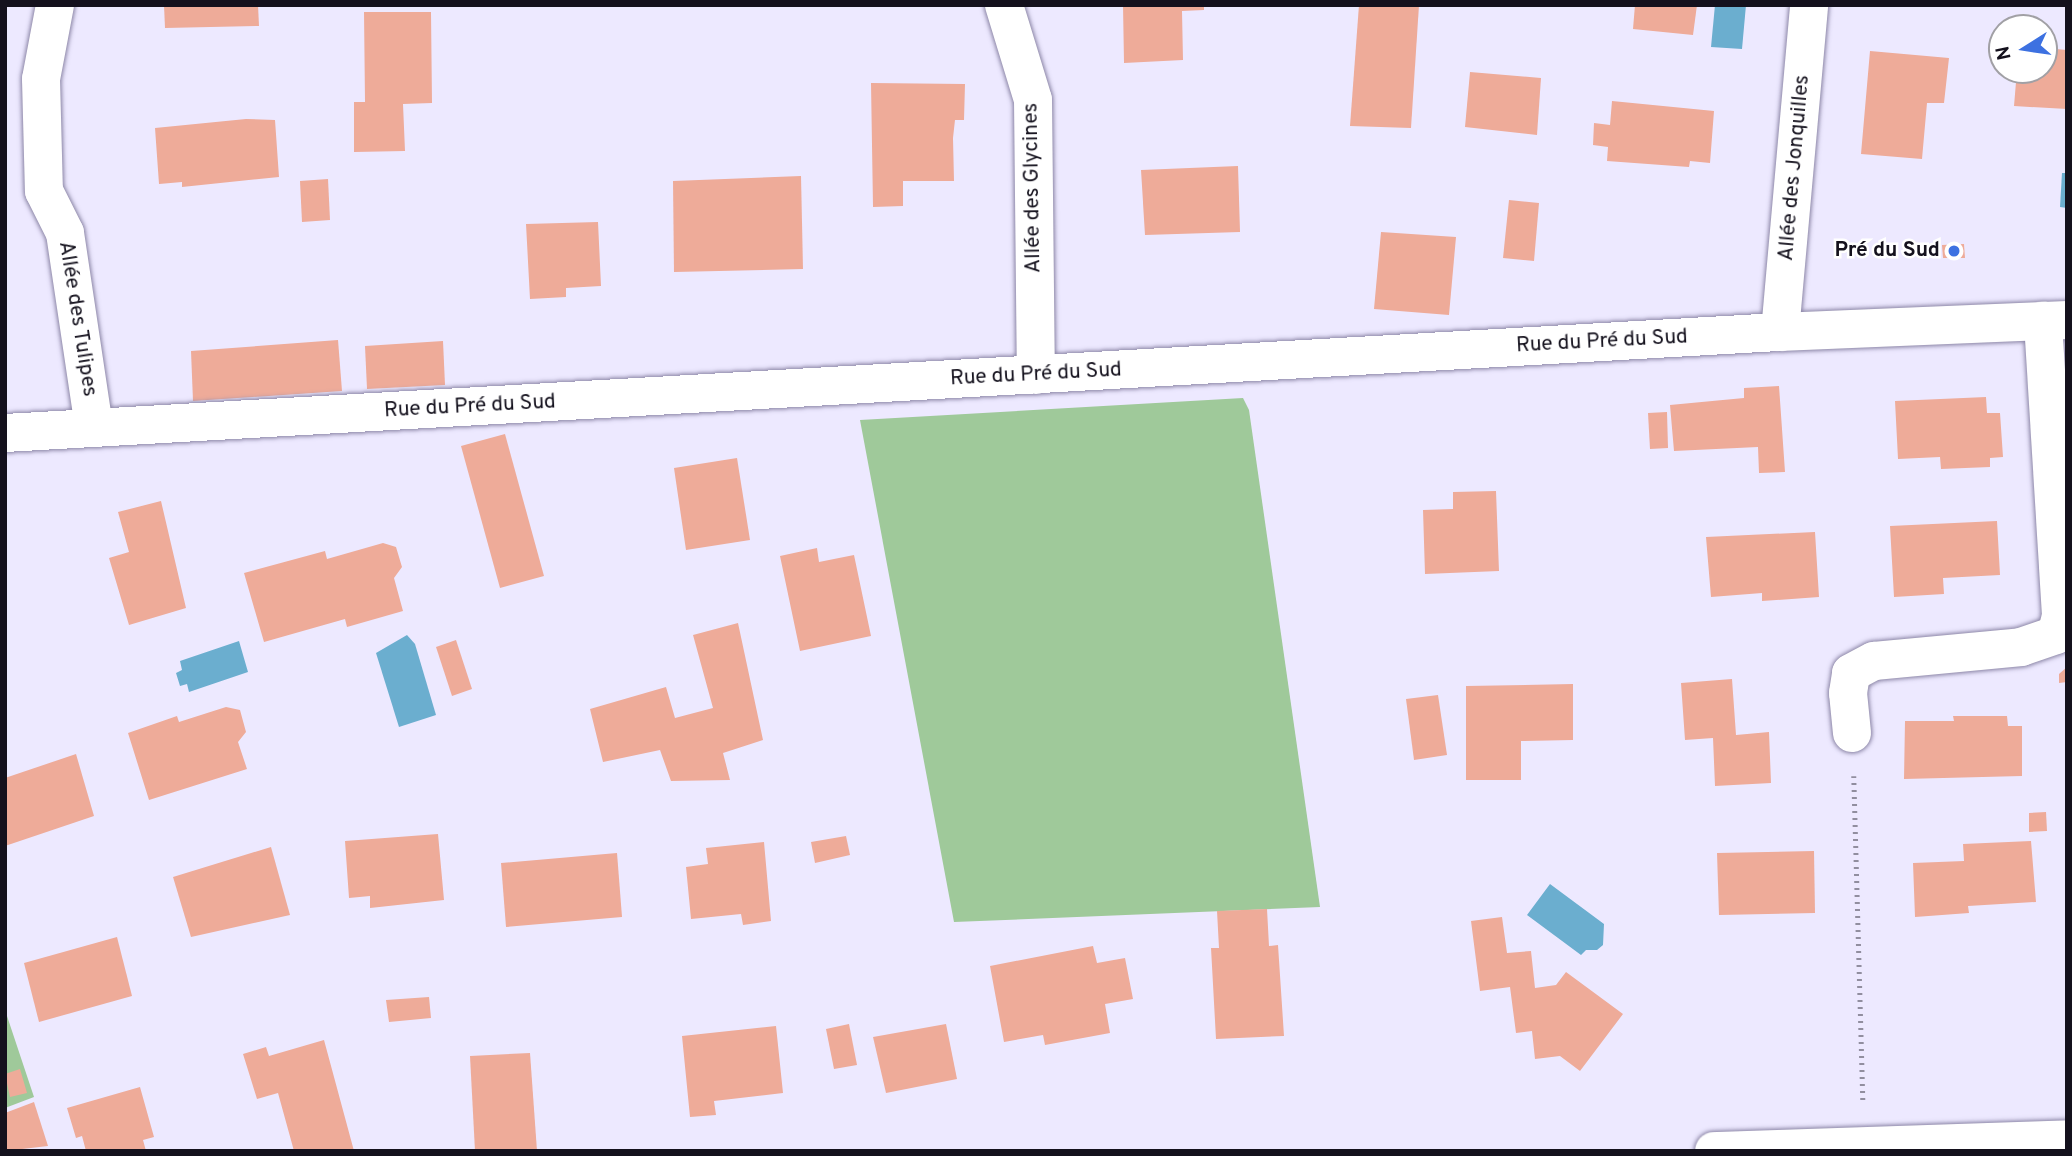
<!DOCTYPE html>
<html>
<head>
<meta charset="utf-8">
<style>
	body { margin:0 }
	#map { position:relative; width:2072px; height:1156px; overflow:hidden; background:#ede9ff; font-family:Overpass,sans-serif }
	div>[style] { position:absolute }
	.green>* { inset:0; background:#9fc99a }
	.water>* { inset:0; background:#6baecf }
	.building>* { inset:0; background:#eeab99 }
	.path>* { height:4.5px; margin-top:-2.25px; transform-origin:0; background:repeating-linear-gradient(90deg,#918e9f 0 2px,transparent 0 7px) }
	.roads { filter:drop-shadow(0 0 2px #8d87a8) drop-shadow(0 0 2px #8d87a8) }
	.minor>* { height:38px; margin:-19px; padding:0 19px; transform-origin:19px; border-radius:19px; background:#fff }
	.dots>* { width:19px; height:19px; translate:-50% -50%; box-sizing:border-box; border:4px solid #fff; border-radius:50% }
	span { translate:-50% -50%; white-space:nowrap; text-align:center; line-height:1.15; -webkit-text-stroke:5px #fff; paint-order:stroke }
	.street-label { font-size:21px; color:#14111d }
	.poi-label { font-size:21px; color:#14111d; font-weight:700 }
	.right { translate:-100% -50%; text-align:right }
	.frame { position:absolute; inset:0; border:7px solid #14111d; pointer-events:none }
	.north { position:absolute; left:1988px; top:14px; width:70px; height:70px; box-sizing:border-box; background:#fff; border:2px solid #a1a0a5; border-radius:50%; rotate:258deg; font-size:19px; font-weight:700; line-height:28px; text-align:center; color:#14111d }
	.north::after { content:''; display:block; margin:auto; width:24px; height:32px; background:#3d71e1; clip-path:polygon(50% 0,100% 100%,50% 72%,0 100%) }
</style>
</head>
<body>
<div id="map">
	<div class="green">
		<i style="clip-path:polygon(1243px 398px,1249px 410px,1320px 907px,954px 922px,860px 420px)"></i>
		<i style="clip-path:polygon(5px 1010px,34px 1097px,5px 1108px)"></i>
	</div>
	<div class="water">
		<i style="clip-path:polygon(1715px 5px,1746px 5px,1742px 49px,1711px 47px)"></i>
		<i style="clip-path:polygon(2062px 173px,2067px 173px,2067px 208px,2060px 207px)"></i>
		<i style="clip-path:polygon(407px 635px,415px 644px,436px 715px,399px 727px,376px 653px)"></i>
		<i style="clip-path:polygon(239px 641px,248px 672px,189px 692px,187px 684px,180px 686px,176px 673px,182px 670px,180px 661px)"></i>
		<i style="clip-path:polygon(1550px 884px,1604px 924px,1603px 945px,1597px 950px,1586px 950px,1581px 955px,1527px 915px)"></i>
	</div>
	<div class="building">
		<i style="clip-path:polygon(164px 5px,258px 5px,259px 26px,165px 28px)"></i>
		<i style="clip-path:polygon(1123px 5px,1204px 5px,1204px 10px,1182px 11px,1183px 60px,1124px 63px)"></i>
		<i style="clip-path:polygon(1359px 5px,1419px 5px,1411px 128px,1350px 126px)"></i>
		<i style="clip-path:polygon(1635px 5px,1697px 5px,1693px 35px,1633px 29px)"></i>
		<i style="clip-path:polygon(364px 12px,431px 12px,432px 103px,403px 104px,405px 151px,354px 152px,354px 102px,365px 102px)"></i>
		<i style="clip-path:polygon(2044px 48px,2067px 50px,2067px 109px,2014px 106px,2017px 70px,2044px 70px)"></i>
		<i style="clip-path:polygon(1870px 51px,1949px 58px,1944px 103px,1927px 103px,1922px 159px,1861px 154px)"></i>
		<i style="clip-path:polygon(1470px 72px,1541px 78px,1537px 135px,1465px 127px)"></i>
		<i style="clip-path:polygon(871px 83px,965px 84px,964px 120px,955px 120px,953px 138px,954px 181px,903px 181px,903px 206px,873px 207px)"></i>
		<i style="clip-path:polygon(1612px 101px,1714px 111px,1710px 163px,1690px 161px,1689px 167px,1607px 161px,1608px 147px,1593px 145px,1594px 123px,1610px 125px)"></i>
		<i style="clip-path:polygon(246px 119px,275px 120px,279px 177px,182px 187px,182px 182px,159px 184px,155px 128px)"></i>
		<i style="clip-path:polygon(1238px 166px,1240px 232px,1145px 235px,1141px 170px)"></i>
		<i style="clip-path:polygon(801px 176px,803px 269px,674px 272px,673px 181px)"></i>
		<i style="clip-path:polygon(328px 179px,330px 220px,302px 222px,300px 181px)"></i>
		<i style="clip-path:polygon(1509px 200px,1539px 203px,1534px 261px,1503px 258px)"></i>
		<i style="clip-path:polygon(598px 222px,601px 286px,566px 288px,566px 297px,530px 299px,526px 224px)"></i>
		<i style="clip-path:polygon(1381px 232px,1456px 237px,1449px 315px,1374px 309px)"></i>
		<i style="clip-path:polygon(1964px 244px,1965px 258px,1943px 258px,1942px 245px)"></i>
		<i style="clip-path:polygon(338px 340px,342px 391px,193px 401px,191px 351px)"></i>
		<i style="clip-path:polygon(443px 341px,445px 385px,367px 389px,365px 346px)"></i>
		<i style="clip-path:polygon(1779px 386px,1785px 472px,1759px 473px,1758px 447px,1674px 451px,1670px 405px,1744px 398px,1744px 388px)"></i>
		<i style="clip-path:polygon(1986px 397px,1987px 413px,2000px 413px,2003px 457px,1990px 458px,1990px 467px,1941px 469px,1940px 457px,1898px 459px,1895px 401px)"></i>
		<i style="clip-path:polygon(1667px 412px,1668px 448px,1650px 449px,1648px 413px)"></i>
		<i style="clip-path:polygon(505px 434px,544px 576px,500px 588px,461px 446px)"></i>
		<i style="clip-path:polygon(737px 458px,750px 540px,686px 550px,674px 468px)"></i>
		<i style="clip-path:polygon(1496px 491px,1499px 571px,1425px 574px,1423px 510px,1453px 509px,1453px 492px)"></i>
		<i style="clip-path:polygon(161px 501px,186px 608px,129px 625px,109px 558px,129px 552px,118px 512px)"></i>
		<i style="clip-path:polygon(1997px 521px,2000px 575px,1943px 578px,1944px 594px,1894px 597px,1890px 526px)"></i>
		<i style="clip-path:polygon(1815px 532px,1819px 597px,1762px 601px,1762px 593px,1711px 597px,1706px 537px)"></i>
		<i style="clip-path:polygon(383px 543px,396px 547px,402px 567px,394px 578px,403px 611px,347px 627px,345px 619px,264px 642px,244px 573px,325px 551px,327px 559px)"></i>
		<i style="clip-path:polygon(817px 548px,819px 562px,854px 555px,871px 636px,800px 651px,780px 556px)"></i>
		<i style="clip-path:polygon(738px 623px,763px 740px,723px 753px,730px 780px,671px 781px,660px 750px,603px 762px,590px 709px,666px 687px,675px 718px,713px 708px,693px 635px)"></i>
		<i style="clip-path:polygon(456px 640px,472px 689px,452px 696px,436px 647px)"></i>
		<i style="clip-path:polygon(2067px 667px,2067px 682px,2059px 683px,2059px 674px)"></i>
		<i style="clip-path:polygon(1732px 679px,1736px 735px,1769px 732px,1771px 783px,1715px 786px,1713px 738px,1685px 740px,1681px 683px)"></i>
		<i style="clip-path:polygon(1573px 684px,1573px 740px,1521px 741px,1521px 780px,1466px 780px,1466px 686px)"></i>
		<i style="clip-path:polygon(1438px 695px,1447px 755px,1414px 760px,1406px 699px)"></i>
		<i style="clip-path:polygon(226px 707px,240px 710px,246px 732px,238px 742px,247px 769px,149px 800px,128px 733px,177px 716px,179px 722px)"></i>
		<i style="clip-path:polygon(1953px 716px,2007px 716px,2008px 726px,2022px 726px,2022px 776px,1904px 779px,1905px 721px,1954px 721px)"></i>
		<i style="clip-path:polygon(76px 754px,94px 816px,5px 846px,5px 778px)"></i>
		<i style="clip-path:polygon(2046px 812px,2047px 831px,2029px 832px,2029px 813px)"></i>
		<i style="clip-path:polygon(438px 834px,444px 900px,370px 908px,370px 896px,349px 898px,345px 841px)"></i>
		<i style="clip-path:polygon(846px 836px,850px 855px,815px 863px,811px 842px)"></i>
		<i style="clip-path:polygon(2031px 841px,2036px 902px,1968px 906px,1969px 913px,1915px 917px,1913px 863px,1964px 861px,1963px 844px)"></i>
		<i style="clip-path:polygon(764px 842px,771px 921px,743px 925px,741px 914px,691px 919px,686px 867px,708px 864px,706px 848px)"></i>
		<i style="clip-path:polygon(271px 847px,290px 915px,191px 937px,173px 877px)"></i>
		<i style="clip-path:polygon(1814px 851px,1815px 913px,1719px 915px,1717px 853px)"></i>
		<i style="clip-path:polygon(617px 853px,622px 917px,506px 927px,501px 863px)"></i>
		<i style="clip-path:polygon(1267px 909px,1269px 946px,1278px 945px,1284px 1036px,1216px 1039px,1211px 948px,1219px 948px,1217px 911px)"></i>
		<i style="clip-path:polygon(1502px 917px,1507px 953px,1531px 951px,1535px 988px,1556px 985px,1566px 972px,1623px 1014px,1580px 1071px,1560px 1056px,1535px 1059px,1532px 1031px,1516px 1033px,1510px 987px,1480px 991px,1471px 921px)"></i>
		<i style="clip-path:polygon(117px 937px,132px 996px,39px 1022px,24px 963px)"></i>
		<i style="clip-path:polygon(1093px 946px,1097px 963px,1125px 958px,1133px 999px,1105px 1004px,1110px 1033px,1045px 1045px,1043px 1035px,1004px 1042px,990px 966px)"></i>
		<i style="clip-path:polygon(429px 997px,431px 1018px,389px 1022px,386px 1000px)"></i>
		<i style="clip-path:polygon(849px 1024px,857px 1065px,834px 1069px,826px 1029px)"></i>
		<i style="clip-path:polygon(946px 1024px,957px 1079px,886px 1093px,873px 1037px)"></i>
		<i style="clip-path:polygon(776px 1026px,783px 1093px,714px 1101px,716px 1115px,690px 1117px,682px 1036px)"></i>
		<i style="clip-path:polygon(324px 1040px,354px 1151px,294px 1151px,278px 1093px,257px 1099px,243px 1054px,266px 1047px,269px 1056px)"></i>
		<i style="clip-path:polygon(530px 1053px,537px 1151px,475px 1151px,470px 1056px)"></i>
		<i style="clip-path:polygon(20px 1069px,27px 1093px,10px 1097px,5px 1074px)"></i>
		<i style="clip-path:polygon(140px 1087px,154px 1137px,143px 1140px,146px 1151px,86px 1151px,82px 1136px,76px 1138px,67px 1108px)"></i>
		<i style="clip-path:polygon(34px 1102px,48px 1146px,5px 1151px,5px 1113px)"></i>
	</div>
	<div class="path">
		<i style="left:1854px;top:776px;width:327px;rotate:88.4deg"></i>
	</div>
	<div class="roads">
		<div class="minor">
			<i style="left:55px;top:5px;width:75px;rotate:100.7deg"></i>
			<i style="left:41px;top:79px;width:112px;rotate:88.5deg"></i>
			<i style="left:44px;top:191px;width:47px;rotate:63.4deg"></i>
			<i style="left:65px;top:233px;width:197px;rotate:81.5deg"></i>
			<i style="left:1004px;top:5px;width:99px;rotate:73deg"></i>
			<i style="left:1033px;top:100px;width:275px;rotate:89.4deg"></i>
			<i style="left:1780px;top:332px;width:328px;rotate:-84.9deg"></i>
			<i style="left:5px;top:433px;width:1778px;rotate:-3.26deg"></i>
			<i style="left:1780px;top:332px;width:287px;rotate:-2.4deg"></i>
			<i style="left:1852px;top:733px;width:40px;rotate:-95.7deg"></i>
			<i style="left:1848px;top:693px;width:20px;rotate:-81deg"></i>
			<i style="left:1851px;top:673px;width:26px;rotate:-28deg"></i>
			<i style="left:1874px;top:661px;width:148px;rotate:-5.4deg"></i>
			<i style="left:2021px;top:647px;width:37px;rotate:-19deg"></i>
			<i style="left:2056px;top:635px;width:20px;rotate:-75deg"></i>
			<i style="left:2061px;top:616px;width:296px;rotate:-93.5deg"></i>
			<i style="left:1714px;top:1151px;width:353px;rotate:-1.9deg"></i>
		</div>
	</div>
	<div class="dots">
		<i style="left:1954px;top:251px;background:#3d71e1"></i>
	</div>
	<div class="street-label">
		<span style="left:1795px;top:168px;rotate:-85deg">Allée des Jonquilles</span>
		<span style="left:1033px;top:188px;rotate:-91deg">Allée des Glycines</span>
		<span style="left:77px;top:319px;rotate:81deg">Allée des Tulipes</span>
		<span style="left:1602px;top:342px;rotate:-3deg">Rue du Pré du Sud</span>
		<span style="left:1036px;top:375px;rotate:-3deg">Rue du Pré du Sud</span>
		<span style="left:470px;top:407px;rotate:-3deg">Rue du Pré du Sud</span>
	</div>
	<div class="poi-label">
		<span class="right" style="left:1940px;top:251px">Pré du Sud</span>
	</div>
	<div class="frame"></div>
	<div class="north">N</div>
</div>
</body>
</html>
